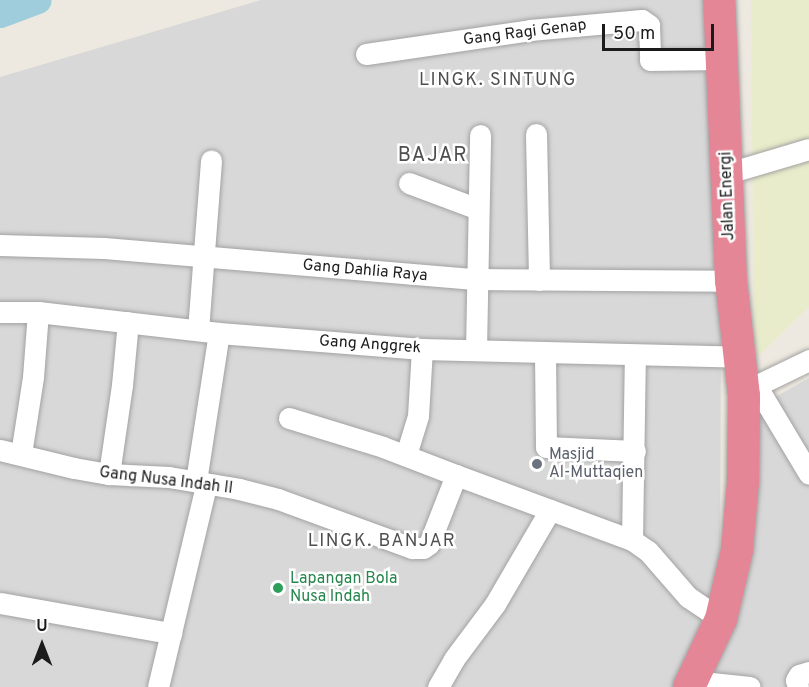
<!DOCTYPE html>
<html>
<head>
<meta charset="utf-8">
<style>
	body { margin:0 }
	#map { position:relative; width:809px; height:687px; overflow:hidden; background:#ede9e0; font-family:Overpass,sans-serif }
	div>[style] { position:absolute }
	.residential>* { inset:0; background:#d9d8d8 }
	.farmland>* { inset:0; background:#e9ecca }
	.river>* { height:27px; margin:-13.5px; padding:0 13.5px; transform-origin:13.5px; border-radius:13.5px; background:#a0cddb }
	.roads { filter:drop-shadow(0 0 2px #a2a2a2) drop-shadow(0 0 2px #a2a2a2) }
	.minor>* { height:21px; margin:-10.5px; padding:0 10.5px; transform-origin:10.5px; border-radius:10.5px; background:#fff }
	.highway>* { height:32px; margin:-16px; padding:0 16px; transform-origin:16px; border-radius:16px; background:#e58697 }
	.dots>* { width:16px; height:16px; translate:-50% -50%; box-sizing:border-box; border:3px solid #fff; border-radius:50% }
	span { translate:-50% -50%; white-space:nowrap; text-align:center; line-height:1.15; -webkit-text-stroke:5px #fff; paint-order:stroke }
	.street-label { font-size:16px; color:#1b1b1b }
	.worship-label { font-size:16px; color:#5b616d }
	.left { translate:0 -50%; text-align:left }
	.leisure-label { font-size:16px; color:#27864d }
	.neighbourhood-label { font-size:18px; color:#4e4e4e; letter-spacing:1.5px }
	.quarter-label { font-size:20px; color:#4e4e4e; letter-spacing:1.5px }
	.north { position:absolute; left:12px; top:615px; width:60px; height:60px; -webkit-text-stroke:4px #fff; paint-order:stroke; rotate:0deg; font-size:16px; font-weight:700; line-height:24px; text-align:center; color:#1b1b1b }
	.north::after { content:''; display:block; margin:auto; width:21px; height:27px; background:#1b1b1b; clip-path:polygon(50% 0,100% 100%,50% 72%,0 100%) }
	.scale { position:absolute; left:602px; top:24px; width:112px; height:27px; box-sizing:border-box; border:3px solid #1b1b1b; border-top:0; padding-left:8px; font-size:18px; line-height:21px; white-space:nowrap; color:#1b1b1b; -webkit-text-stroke:4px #fff; paint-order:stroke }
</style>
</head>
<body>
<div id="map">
	<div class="residential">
		<i style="clip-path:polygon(261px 0,722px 0,720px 600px,681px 687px,0 687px,0 77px)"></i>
		<i style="clip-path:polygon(809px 378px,809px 687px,694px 687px,752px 410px)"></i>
	</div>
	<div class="farmland">
		<i style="clip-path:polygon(751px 0,809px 0,809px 307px,754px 360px)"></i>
	</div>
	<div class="river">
		<i style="left:0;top:14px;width:40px;rotate:-20.2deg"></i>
	</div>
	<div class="roads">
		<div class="minor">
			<i style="left:366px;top:54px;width:166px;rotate:-8.3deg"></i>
			<i style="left:530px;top:30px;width:112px;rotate:-5.1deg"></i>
			<i style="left:642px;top:20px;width:9px;rotate:36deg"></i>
			<i style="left:649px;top:25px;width:35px;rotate:88deg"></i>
			<i style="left:650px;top:60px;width:71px;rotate:-0.8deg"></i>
			<i style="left:536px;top:134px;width:146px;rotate:88.8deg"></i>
			<i style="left:728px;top:173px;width:84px;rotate:-16.5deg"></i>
			<i style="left:409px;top:183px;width:74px;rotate:20.6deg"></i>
			<i style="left:0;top:245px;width:104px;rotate:1.7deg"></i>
			<i style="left:104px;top:248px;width:372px;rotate:4.8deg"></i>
			<i style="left:475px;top:279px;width:256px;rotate:0.4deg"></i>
			<i style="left:0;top:312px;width:38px"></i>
			<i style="left:38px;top:312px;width:182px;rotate:6.6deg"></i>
			<i style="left:219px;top:333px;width:204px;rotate:4.5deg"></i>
			<i style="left:422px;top:349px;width:319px;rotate:1.4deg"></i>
			<i style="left:198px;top:330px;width:170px;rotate:-85.6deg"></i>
			<i style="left:476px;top:350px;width:215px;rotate:-88.9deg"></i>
			<i style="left:545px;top:353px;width:94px;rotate:89.4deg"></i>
			<i style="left:546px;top:447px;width:89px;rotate:2.6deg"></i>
			<i style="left:757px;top:387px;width:101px;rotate:59.1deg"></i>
			<i style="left:745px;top:391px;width:71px;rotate:-25.8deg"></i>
			<i style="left:289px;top:418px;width:98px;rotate:17.1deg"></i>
			<i style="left:383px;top:447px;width:78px;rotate:21deg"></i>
			<i style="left:0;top:450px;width:76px;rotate:13.7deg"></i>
			<i style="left:74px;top:468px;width:36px;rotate:10deg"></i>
			<i style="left:109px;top:474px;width:60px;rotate:2.9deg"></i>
			<i style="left:169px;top:477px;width:71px;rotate:9.7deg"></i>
			<i style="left:239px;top:489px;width:40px;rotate:14.4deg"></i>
			<i style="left:278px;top:499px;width:143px;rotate:20.1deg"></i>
			<i style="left:412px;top:548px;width:11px"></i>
			<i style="left:423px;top:548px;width:7px;rotate:-34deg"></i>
			<i style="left:429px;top:544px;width:74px;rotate:-68.6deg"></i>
			<i style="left:456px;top:475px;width:188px;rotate:20.3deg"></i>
			<i style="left:632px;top:540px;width:19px;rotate:35deg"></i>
			<i style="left:648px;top:551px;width:61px;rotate:49deg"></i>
			<i style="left:688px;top:597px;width:40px;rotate:34deg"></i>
			<i style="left:21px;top:454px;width:78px;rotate:-81.1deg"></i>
			<i style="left:33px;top:377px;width:65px;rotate:-85.6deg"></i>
			<i style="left:406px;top:455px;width:41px;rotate:-72.9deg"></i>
			<i style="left:418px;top:416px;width:67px;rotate:-86.6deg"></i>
			<i style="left:109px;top:474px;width:90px;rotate:-81.7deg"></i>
			<i style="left:122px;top:385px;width:63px;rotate:-84.6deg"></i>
			<i style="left:196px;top:481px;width:150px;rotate:-81.2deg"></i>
			<i style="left:632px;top:540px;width:185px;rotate:-89.1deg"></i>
			<i style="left:0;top:603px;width:174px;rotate:10deg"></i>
			<i style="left:692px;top:681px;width:58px;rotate:5.9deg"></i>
			<i style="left:158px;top:687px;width:208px;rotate:-76.6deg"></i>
			<i style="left:438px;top:687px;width:32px;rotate:-60deg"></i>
			<i style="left:454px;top:659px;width:69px;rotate:-53.3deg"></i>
			<i style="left:495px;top:604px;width:109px;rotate:-59.7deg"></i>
			<i style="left:798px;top:687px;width:7px;rotate:-106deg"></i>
			<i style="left:796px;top:680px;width:6px;rotate:-59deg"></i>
			<i style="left:799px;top:675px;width:10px;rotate:-17deg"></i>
		</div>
		<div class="highway">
			<i style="left:689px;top:687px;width:75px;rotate:-64.8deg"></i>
			<i style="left:721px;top:619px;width:71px;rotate:-76.9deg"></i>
			<i style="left:737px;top:550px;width:68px;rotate:-85deg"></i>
			<i style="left:743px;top:482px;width:86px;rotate:-89.3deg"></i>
			<i style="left:744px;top:396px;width:116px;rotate:-96.4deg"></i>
			<i style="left:731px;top:281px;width:281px;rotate:-92.4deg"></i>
		</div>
	</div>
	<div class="dots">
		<i style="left:537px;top:464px;background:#6b7280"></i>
		<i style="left:278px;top:588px;background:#2e9e5b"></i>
	</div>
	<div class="street-label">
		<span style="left:525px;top:33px;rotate:-7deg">Gang Ragi Genap</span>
		<span style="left:728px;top:196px;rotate:-92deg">Jalan Energi</span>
		<span style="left:365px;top:271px;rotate:5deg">Gang Dahlia Raya</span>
		<span style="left:370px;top:345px;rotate:4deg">Gang Anggrek</span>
		<span style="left:166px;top:481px;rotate:7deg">Gang Nusa Indah II</span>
	</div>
	<div class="worship-label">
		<span class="left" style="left:549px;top:464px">Masjid<br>Al-Muttaqien</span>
	</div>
	<div class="leisure-label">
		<span class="left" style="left:290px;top:588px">Lapangan Bola<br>Nusa Indah</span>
	</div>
	<div class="neighbourhood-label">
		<span style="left:498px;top:81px">LINGK. SINTUNG</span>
		<span style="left:382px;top:542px">LINGK. BANJAR</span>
	</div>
	<div class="quarter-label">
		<span style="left:433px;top:156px">BAJAR</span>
	</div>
	<div class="north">U</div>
	<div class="scale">50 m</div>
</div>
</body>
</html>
